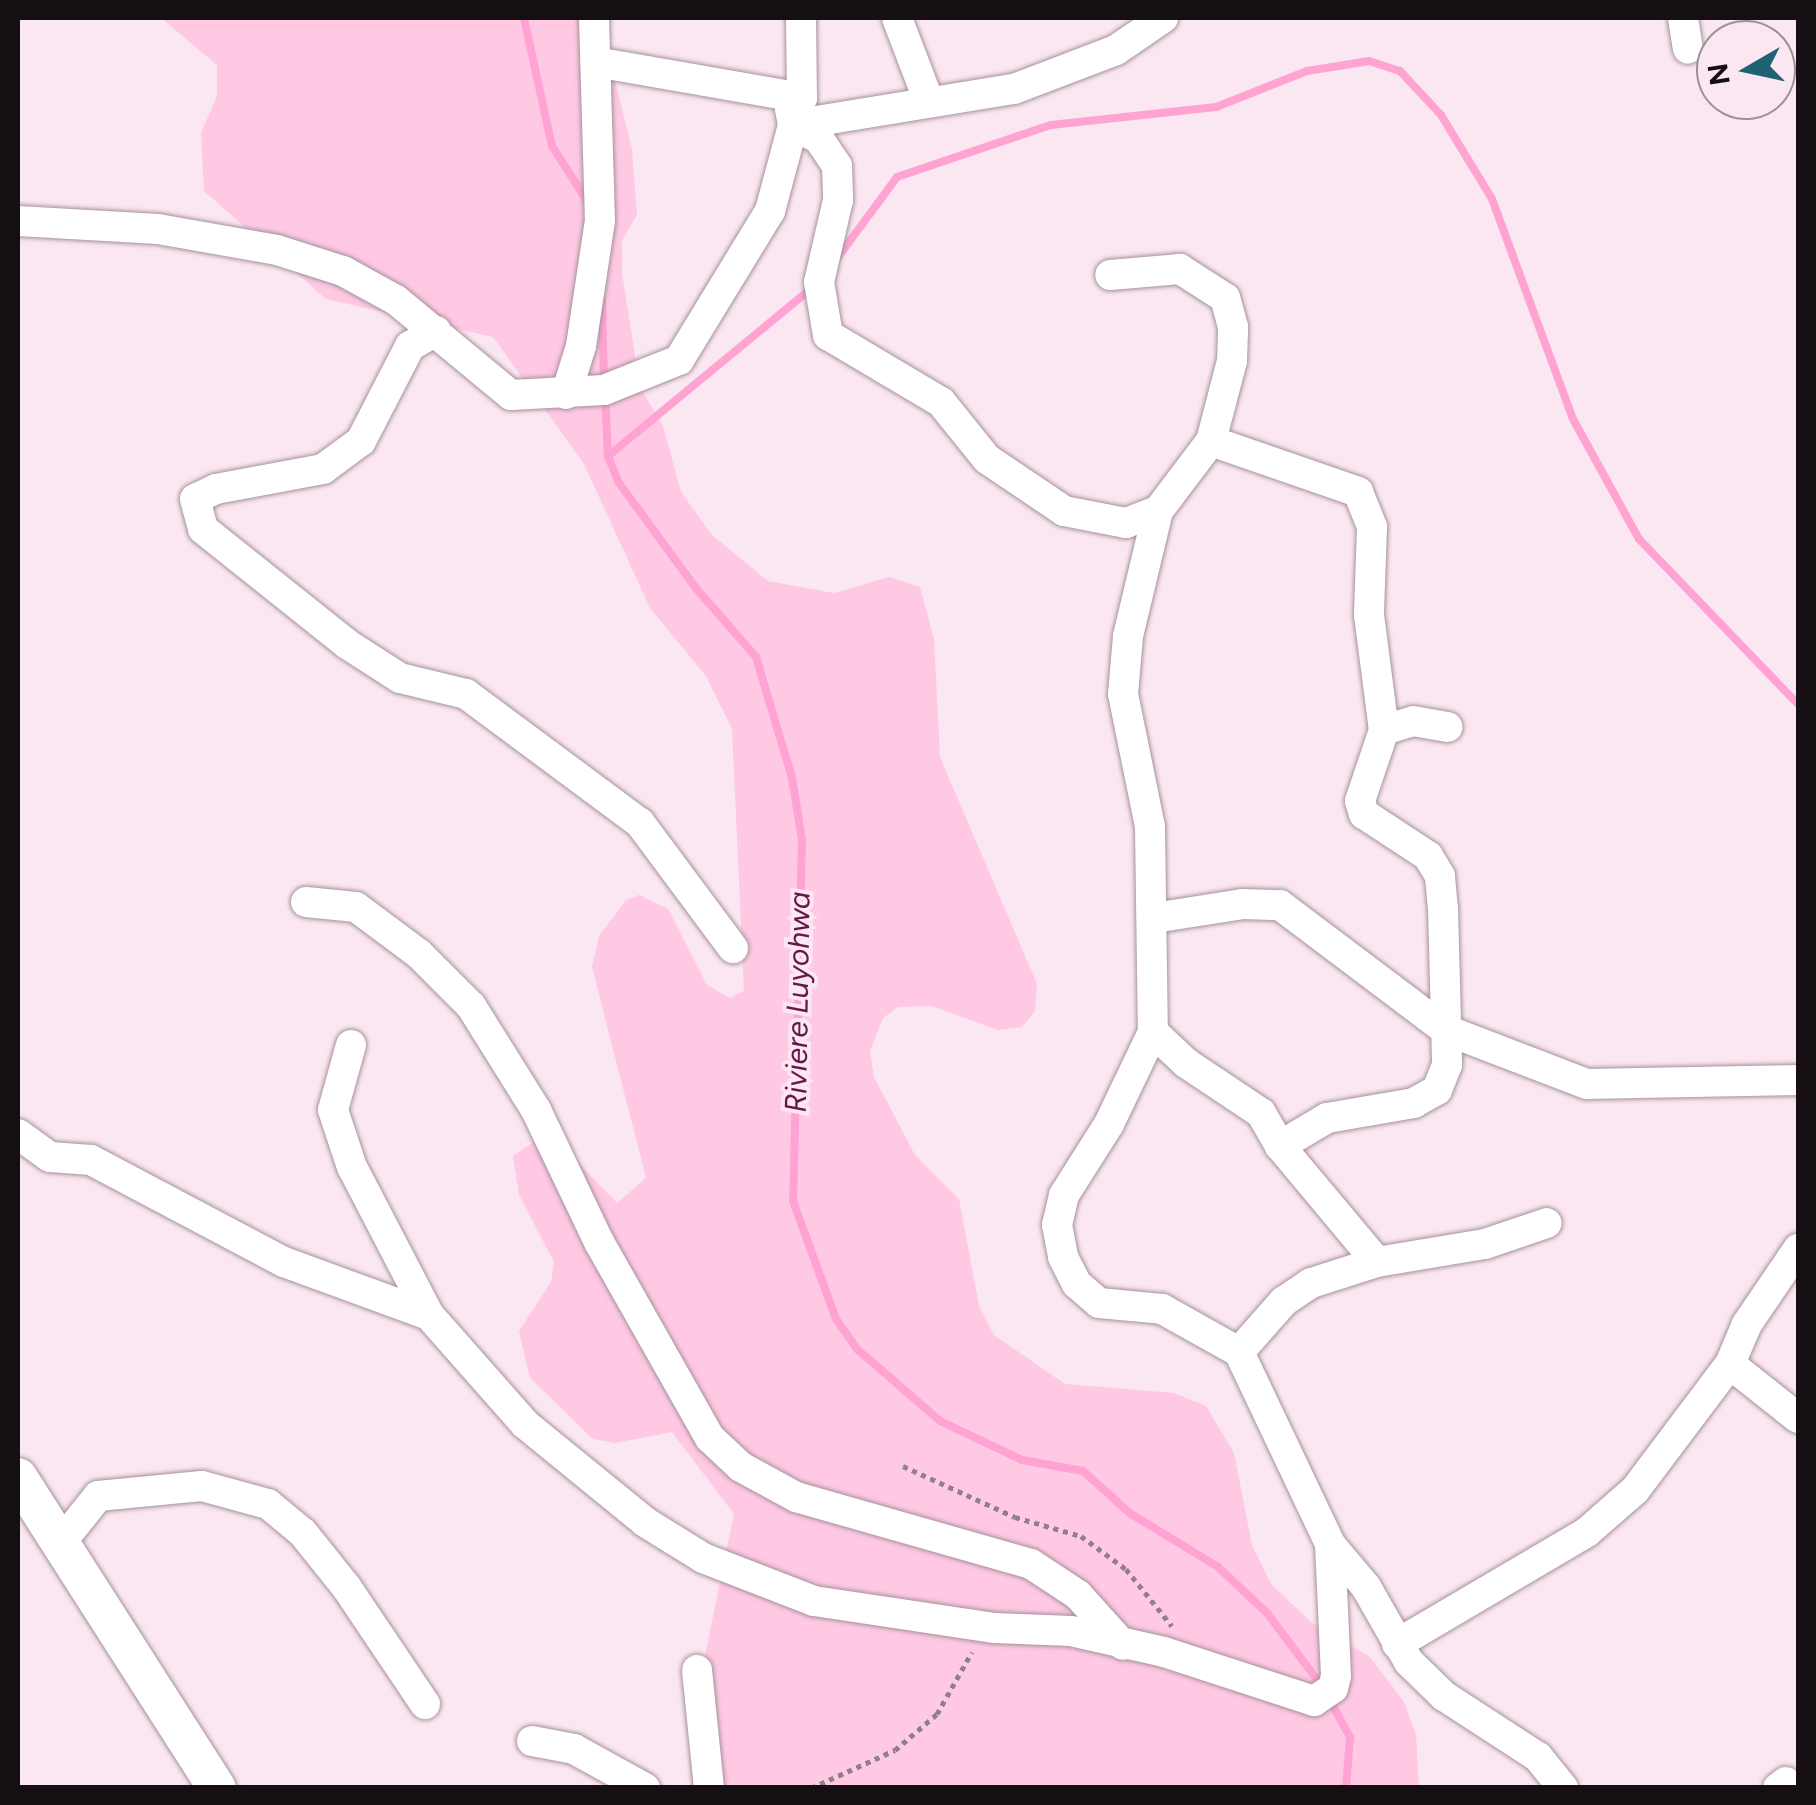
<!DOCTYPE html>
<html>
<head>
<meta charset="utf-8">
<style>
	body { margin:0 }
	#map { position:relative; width:1816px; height:1805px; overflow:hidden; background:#fbe7f1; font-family:Figtree,sans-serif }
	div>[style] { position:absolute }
	.green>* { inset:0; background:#ffc8e3 }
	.stream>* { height:8px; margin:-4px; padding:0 4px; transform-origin:4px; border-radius:4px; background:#ffa3d3 }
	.path>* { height:5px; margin-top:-2.5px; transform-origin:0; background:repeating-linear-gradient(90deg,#8f8188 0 5px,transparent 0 10px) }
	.roads { filter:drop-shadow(0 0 2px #a5929b) drop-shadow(0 0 2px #a5929b) }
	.minor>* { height:30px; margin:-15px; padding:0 15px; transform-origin:15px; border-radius:15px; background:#fff }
	.tertiary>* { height:38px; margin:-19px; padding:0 19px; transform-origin:19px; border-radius:19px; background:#fff }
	span { translate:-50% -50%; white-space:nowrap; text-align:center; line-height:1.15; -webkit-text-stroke:8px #fbe7f1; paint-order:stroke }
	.water-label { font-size:30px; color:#651747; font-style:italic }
	.frame { position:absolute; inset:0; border:20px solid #150e12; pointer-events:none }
	.north { position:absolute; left:1696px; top:20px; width:100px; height:100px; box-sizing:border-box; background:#fbe7f1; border:2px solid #9f9098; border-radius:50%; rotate:261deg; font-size:28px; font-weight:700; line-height:40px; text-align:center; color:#150e12 }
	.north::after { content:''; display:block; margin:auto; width:35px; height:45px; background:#1e6374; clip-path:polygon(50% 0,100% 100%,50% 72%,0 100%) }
</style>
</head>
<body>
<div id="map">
	<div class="green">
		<i style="clip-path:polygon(161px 18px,606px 18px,604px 36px,632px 149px,637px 215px,622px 241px,622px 273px,640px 387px,663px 426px,681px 492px,712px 535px,768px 581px,834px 593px,889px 577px,920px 587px,934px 639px,940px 757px,1037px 984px,1035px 1011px,1022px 1027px,998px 1030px,932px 1006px,898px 1007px,883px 1018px,870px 1051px,874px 1077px,915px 1155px,959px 1199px,979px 1306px,994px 1335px,1065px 1384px,1174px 1393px,1206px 1406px,1234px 1453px,1252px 1545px,1271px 1584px,1312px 1623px,1370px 1657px,1404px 1702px,1416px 1735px,1419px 1787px,692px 1787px,691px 1724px,734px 1514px,672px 1432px,615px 1443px,593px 1439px,530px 1378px,519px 1331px,551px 1282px,554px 1262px,519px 1195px,513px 1156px,534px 1142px,558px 1142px,617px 1203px,646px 1178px,592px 967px,599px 936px,626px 900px,639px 895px,668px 909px,707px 985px,730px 998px,744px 991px,732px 729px,706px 676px,650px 608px,584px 464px,493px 337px,326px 299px,204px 191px,201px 133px,217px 96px,217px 65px)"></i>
	</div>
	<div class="stream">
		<i style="left:524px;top:18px;width:131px;rotate:77.7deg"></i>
		<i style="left:552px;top:146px;width:69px;rotate:57.5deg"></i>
		<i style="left:838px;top:257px;width:99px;rotate:-53.6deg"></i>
		<i style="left:897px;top:177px;width:163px;rotate:-18.7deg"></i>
		<i style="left:1051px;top:125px;width:166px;rotate:-6.2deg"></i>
		<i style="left:1216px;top:107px;width:98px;rotate:-21.6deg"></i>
		<i style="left:1307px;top:71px;width:63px;rotate:-9.2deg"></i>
		<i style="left:1369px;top:61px;width:33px;rotate:18deg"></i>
		<i style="left:1400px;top:71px;width:60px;rotate:47deg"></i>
		<i style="left:1441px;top:115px;width:98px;rotate:58.7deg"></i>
		<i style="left:1492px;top:199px;width:234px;rotate:69.8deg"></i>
		<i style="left:1573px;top:419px;width:137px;rotate:61.2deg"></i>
		<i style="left:1639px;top:539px;width:229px;rotate:46.1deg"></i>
		<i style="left:602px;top:300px;width:81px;rotate:88.6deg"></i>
		<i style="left:605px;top:395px;width:61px;rotate:87.2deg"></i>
		<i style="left:608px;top:456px;width:29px;rotate:68deg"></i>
		<i style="left:619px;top:483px;width:129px;rotate:53.8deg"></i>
		<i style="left:695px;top:587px;width:93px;rotate:48.9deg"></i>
		<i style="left:756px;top:657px;width:126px;rotate:73.4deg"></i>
		<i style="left:792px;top:778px;width:63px;rotate:80.8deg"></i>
		<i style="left:802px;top:840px;width:361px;rotate:91.4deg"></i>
		<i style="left:793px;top:1201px;width:126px;rotate:70deg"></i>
		<i style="left:836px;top:1319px;width:37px;rotate:55deg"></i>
		<i style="left:857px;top:1349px;width:110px;rotate:40.9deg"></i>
		<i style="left:940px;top:1421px;width:91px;rotate:25.4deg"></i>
		<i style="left:1022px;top:1460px;width:62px;rotate:10.2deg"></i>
		<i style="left:1083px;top:1471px;width:64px;rotate:41.9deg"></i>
		<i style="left:1131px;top:1514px;width:100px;rotate:31.2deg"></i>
		<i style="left:1217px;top:1566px;width:69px;rotate:43.2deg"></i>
		<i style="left:1267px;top:1613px;width:90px;rotate:53.1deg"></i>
		<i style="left:608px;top:456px;width:266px;rotate:-39.5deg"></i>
		<i style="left:1328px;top:1697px;width:46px;rotate:61.2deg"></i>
		<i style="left:1350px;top:1737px;width:51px;rotate:94.5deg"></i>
	</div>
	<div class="path">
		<i style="left:903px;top:1466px;width:123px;rotate:24.5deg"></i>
		<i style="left:1015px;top:1517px;width:69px;rotate:16.1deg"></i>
		<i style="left:1081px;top:1536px;width:56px;rotate:36.3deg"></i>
		<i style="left:1126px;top:1569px;width:73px;rotate:51.1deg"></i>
		<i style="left:811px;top:1788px;width:92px;rotate:-24.3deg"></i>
		<i style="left:895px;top:1750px;width:55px;rotate:-40.6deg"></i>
		<i style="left:937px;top:1714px;width:71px;rotate:-60.6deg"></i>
	</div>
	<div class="roads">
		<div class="minor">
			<i style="left:801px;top:18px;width:80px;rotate:89.3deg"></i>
			<i style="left:802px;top:98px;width:16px;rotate:137deg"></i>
			<i style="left:790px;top:109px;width:16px;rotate:79deg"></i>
			<i style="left:793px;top:125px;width:30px;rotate:28deg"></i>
			<i style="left:819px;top:139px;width:32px;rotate:56deg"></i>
			<i style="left:837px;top:166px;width:34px;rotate:88deg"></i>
			<i style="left:838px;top:200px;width:84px;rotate:103deg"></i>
			<i style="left:819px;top:282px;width:54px;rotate:80.4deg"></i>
			<i style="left:828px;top:335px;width:131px;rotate:30.7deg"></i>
			<i style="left:941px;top:402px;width:73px;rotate:51.1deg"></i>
			<i style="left:987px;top:459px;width:93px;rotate:34deg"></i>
			<i style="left:1064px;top:511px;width:63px;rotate:11deg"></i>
			<i style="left:1126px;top:523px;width:34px;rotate:-21deg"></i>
			<i style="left:1158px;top:511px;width:88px;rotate:-52.9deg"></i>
			<i style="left:1211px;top:441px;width:83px;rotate:-75.3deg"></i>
			<i style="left:1232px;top:361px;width:34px;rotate:-88deg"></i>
			<i style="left:1233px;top:327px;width:30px;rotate:-105deg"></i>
			<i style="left:1225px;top:298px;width:54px;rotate:-147.2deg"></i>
			<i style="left:1180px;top:269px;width:70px;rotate:175.1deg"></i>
			<i style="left:897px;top:18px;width:87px;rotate:69.1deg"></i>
			<i style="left:1683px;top:18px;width:31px;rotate:81deg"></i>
			<i style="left:596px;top:62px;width:209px;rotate:9.9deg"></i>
			<i style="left:18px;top:221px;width:140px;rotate:3.3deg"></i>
			<i style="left:158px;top:229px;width:121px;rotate:10deg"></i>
			<i style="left:277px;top:250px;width:69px;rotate:17.7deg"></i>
			<i style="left:343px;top:271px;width:60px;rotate:28.7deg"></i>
			<i style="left:396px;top:300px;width:149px;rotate:39.6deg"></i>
			<i style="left:511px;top:395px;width:93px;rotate:-3.1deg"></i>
			<i style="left:604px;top:390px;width:81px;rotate:-21.8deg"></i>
			<i style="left:679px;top:360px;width:175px;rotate:-58.6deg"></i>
			<i style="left:770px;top:211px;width:89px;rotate:-75deg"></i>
			<i style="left:793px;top:125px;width:224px;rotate:-9.3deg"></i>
			<i style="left:1014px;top:89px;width:109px;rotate:-20.9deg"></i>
			<i style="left:1116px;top:50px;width:57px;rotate:-34.2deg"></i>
			<i style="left:436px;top:331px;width:30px;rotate:150deg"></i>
			<i style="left:410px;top:346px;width:107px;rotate:117.3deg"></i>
			<i style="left:361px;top:441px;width:47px;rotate:143.6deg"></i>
			<i style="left:323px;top:469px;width:109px;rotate:169.4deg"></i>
			<i style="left:216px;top:489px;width:23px;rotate:155deg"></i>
			<i style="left:195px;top:499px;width:31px;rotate:75deg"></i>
			<i style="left:203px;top:529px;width:184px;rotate:38.6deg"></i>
			<i style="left:347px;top:644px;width:63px;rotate:32.7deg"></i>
			<i style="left:400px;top:678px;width:68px;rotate:13.6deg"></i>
			<i style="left:466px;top:694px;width:217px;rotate:36.6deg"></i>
			<i style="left:640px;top:823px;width:156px;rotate:53.4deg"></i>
			<i style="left:566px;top:394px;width:50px;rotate:-72.6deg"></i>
			<i style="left:581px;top:346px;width:126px;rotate:-81.4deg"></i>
			<i style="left:600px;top:221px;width:203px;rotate:-91.7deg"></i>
			<i style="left:1211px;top:441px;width:156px;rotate:19.1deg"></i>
			<i style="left:1358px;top:492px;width:38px;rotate:68deg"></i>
			<i style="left:1372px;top:527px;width:88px;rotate:92deg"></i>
			<i style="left:1369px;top:615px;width:116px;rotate:82.6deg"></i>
			<i style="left:1384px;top:730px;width:75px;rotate:108.7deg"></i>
			<i style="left:1360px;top:801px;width:14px;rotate:73deg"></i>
			<i style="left:1364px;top:814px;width:77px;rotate:33.3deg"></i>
			<i style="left:1428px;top:856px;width:23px;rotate:59deg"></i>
			<i style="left:1440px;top:876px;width:32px;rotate:85deg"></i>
			<i style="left:1443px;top:908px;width:157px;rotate:88.5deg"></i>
			<i style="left:1447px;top:1065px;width:27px;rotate:112deg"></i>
			<i style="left:1437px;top:1090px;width:26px;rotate:151deg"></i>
			<i style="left:1414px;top:1103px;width:88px;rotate:170.2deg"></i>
			<i style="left:1327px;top:1118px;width:55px;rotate:149.2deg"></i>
			<i style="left:1280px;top:1146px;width:151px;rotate:50.1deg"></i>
			<i style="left:1377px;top:1262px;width:69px;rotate:162.3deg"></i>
			<i style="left:1311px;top:1283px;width:32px;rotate:146deg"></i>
			<i style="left:1284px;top:1301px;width:68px;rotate:131.4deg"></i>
			<i style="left:1158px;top:511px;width:129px;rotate:103.5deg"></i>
			<i style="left:1128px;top:636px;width:58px;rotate:94.9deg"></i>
			<i style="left:1123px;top:694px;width:136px;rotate:78.5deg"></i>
			<i style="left:1150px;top:827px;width:205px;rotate:89.2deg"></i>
			<i style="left:1153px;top:1032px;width:102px;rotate:115.6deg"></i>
			<i style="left:1109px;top:1124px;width:84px;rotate:122.4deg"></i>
			<i style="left:1064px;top:1195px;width:31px;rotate:103deg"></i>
			<i style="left:1057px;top:1225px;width:33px;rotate:79deg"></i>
			<i style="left:1063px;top:1257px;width:30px;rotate:63deg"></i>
			<i style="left:1077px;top:1284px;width:29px;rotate:41deg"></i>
			<i style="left:1099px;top:1303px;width:63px;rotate:5.4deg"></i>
			<i style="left:1162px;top:1309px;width:88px;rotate:29.2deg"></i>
			<i style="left:1239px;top:1352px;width:212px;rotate:64.6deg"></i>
			<i style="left:1330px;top:1544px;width:56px;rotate:50.1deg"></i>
			<i style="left:1366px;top:1587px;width:86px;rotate:60.2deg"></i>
			<i style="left:1409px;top:1662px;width:49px;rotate:44.2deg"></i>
			<i style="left:1444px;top:1696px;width:112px;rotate:33deg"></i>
			<i style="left:1538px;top:1757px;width:40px;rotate:51deg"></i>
			<i style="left:1384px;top:730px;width:30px;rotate:-17deg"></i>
			<i style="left:1413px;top:721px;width:35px;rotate:10deg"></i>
			<i style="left:306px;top:902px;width:50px;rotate:5.7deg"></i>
			<i style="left:356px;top:907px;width:79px;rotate:36.7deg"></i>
			<i style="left:419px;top:954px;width:74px;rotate:45deg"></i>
			<i style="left:471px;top:1006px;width:123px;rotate:58deg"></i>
			<i style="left:536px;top:1110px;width:146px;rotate:64.5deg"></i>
			<i style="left:599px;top:1242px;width:225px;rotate:60.5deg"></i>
			<i style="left:710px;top:1438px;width:42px;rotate:43.1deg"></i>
			<i style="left:741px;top:1467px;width:63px;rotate:28.6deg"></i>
			<i style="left:796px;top:1497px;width:244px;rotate:15.9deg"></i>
			<i style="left:1031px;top:1564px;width:56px;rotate:33.4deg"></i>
			<i style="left:1078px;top:1595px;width:67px;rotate:48deg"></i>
			<i style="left:1154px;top:918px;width:89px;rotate:-9deg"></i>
			<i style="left:1242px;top:904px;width:38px;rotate:2deg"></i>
			<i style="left:1280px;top:905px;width:208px;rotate:37deg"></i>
			<i style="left:1446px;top:1030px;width:151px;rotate:21deg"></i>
			<i style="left:1587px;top:1084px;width:211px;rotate:-1.1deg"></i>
			<i style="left:1153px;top:1032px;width:45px;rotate:43.2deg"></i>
			<i style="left:1186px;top:1063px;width:90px;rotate:33.7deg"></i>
			<i style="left:1261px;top:1113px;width:38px;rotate:60deg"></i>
			<i style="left:351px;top:1045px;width:67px;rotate:105.5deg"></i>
			<i style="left:333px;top:1110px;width:60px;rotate:71.6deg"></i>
			<i style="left:352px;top:1167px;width:167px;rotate:62.5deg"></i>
			<i style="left:18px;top:1134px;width:39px;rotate:36deg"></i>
			<i style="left:50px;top:1157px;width:41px;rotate:4.2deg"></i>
			<i style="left:91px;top:1160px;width:218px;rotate:27.9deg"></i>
			<i style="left:284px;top:1262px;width:154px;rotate:20.1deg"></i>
			<i style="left:429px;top:1315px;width:145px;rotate:48.6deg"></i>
			<i style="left:525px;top:1424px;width:155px;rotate:39.2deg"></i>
			<i style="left:645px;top:1522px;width:68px;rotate:31.8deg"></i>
			<i style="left:703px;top:1558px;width:119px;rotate:21.2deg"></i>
			<i style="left:814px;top:1601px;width:183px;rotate:8.5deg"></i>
			<i style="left:995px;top:1628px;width:76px;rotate:2.3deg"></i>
			<i style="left:1071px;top:1631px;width:95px;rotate:12.7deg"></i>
			<i style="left:1164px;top:1652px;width:158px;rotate:18.1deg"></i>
			<i style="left:1314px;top:1701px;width:23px;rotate:-34deg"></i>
			<i style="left:1333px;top:1688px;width:12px;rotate:-76deg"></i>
			<i style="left:1336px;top:1676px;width:132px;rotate:-92.6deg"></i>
			<i style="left:1377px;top:1262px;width:109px;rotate:-9.5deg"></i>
			<i style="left:1485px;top:1244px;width:65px;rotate:-18.7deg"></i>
			<i style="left:1730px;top:1364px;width:87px;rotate:38.5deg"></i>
			<i style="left:58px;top:1546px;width:64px;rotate:-51.3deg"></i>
			<i style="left:98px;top:1496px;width:104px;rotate:-5.5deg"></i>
			<i style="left:202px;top:1486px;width:68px;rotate:15.3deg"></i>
			<i style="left:268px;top:1504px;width:45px;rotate:39.6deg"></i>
			<i style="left:303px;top:1533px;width:70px;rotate:51.3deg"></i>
			<i style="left:347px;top:1588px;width:140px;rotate:56.1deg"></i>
			<i style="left:1397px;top:1644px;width:221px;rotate:-30.5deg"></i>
			<i style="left:1587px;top:1532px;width:64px;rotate:-41.2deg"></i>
			<i style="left:1635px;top:1490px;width:158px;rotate:-53deg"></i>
			<i style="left:1730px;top:1364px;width:43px;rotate:-67deg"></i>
			<i style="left:1747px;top:1324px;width:91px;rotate:-55.8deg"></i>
			<i style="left:697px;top:1670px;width:119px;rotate:84.2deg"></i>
			<i style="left:532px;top:1741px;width:43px;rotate:10.8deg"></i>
			<i style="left:574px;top:1749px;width:81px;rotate:28.8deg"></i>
			<i style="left:1778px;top:1788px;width:10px;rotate:-37deg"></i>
		</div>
		<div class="tertiary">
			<i style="left:18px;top:1477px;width:369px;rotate:57.4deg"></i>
		</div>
	</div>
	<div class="water-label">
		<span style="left:798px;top:1002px;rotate:-89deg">Riviere Luyohwa</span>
	</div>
	<div class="frame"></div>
	<div class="north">N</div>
</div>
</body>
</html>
